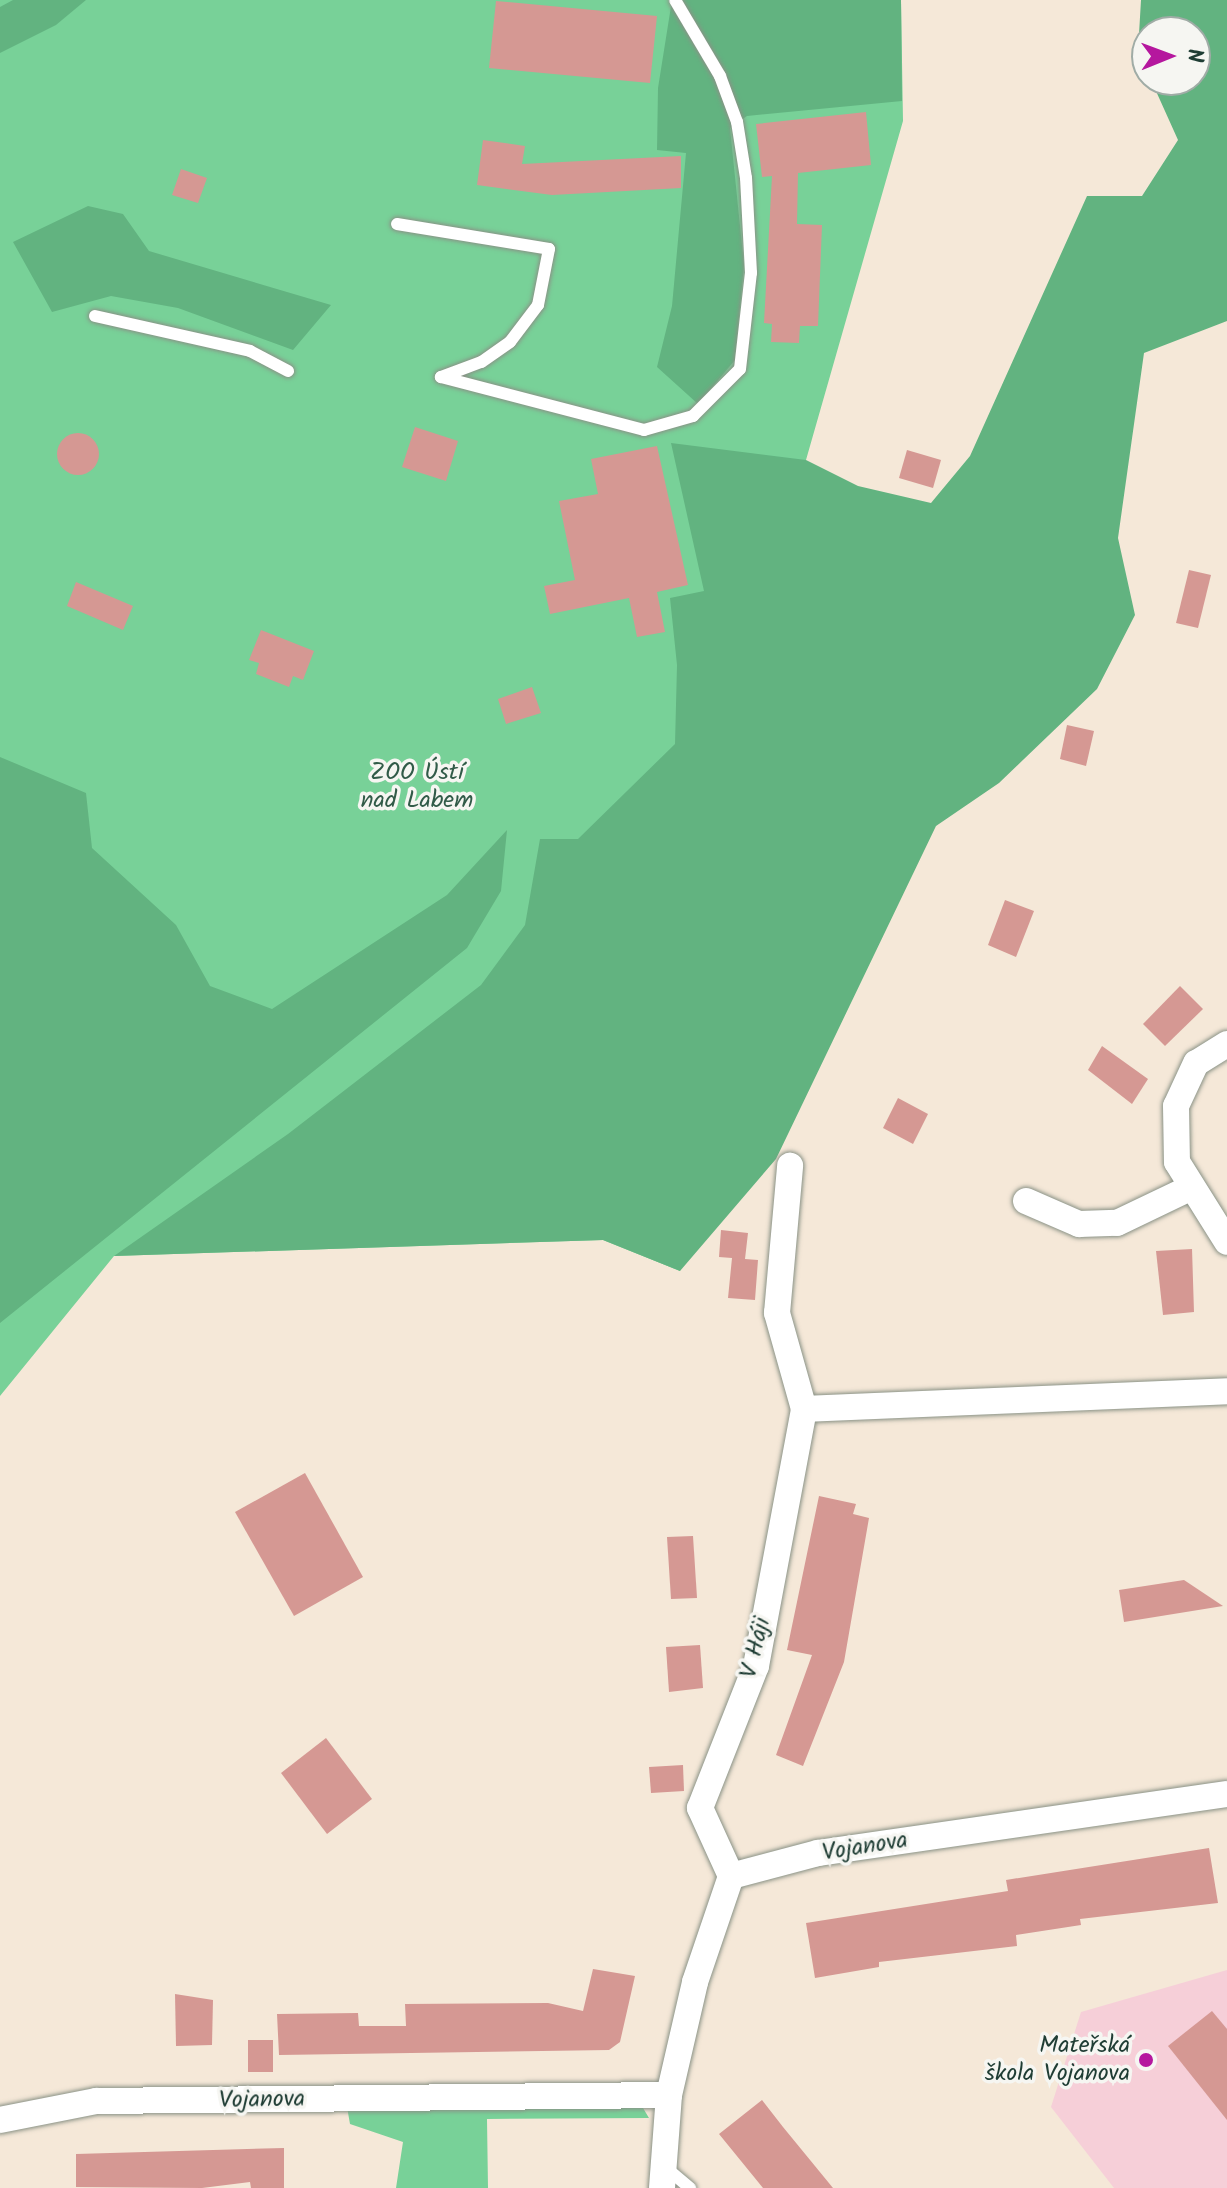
<!DOCTYPE html>
<html>
<head>
<meta charset="utf-8">
<style>
	body { margin:0 }
	#map { position:relative; width:1227px; height:2188px; overflow:hidden; background:#f5e8d8; font-family:Kalam,sans-serif }
	div>[style] { position:absolute }
	.built>* { inset:0; background:#f6cfd8 }
	.green>* { inset:0; background:#78d198 }
	.forest>* { inset:0; background:#62b380 }
	.building>* { inset:0; background:#d59893 }
	.round { border-radius:50% }
	.roads { filter:drop-shadow(0 0 2px #8a9286) drop-shadow(0 0 2px #8a9286) }
	.lane>* { height:12px; margin:-6px; padding:0 6px; transform-origin:6px; border-radius:6px; background:#fff }
	.street>* { height:26px; margin:-13px; padding:0 13px; transform-origin:13px; border-radius:13px; background:#fff }
	.dots>* { width:22px; height:22px; translate:-50% -50%; box-sizing:border-box; border:4px solid #f6f6f2; border-radius:50% }
	span { translate:-50% -50%; white-space:nowrap; text-align:center; line-height:1.15; -webkit-text-stroke:7px #f6f6f2; paint-order:stroke }
	.park-label { font-size:24px; color:#315b48 }
	.street-label { font-size:24px; color:#1f3d34 }
	.poi-label { font-size:24px; color:#1f3d34 }
	.right { translate:-100% -50%; text-align:right }
	.north { position:absolute; left:1131px; top:16px; width:80px; height:80px; box-sizing:border-box; background:#f6f6f2; border:2px solid #a0aca6; border-radius:50%; rotate:89deg; font-size:22px; font-weight:700; line-height:32px; text-align:center; color:#1f3d34 }
	.north::after { content:''; display:block; margin:auto; width:28px; height:36px; background:#b5179e; clip-path:polygon(50% 0,100% 100%,50% 72%,0 100%) }
</style>
</head>
<body>
<div id="map">
	<div class="built">
		<i style="clip-path:polygon(1227px 1970px,1227px 2188px,1114px 2188px,1051px 2107px,1081px 2012px)"></i>
	</div>
	<div class="green">
		<i style="clip-path:polygon(0 0,901px 0,903px 121px,806px 460px,680px 1271px,603px 1240px,114px 1256px,0 1396px)"></i>
		<i style="clip-path:polygon(347px 2107px,643px 2108px,649px 2118px,487px 2119px,488px 2188px,396px 2188px,403px 2142px,350px 2124px)"></i>
	</div>
	<div class="forest">
		<i style="clip-path:polygon(13px 0,86px 0,56px 25px,0 53px,0 7px)"></i>
		<i style="clip-path:polygon(672px 0,901px 0,902px 101px,747px 116px,730px 128px,744px 265px,735px 360px,698px 404px,657px 367px,672px 306px,686px 153px,657px 150px,658px 88px)"></i>
		<i style="clip-path:polygon(1141px 0,1227px 0,1227px 321px,1144px 353px,1118px 538px,1135px 615px,1097px 689px,999px 783px,936px 826px,776px 1159px,680px 1271px,603px 1240px,114px 1256px,288px 1134px,481px 985px,525px 925px,540px 839px,578px 839px,675px 744px,677px 665px,670px 598px,704px 591px,671px 443px,806px 460px,858px 486px,931px 503px,970px 456px,1087px 196px,1142px 196px,1178px 140px,1151px 80px,1195px 80px,1195px 32px,1147px 32px,1147px 71px,1138px 51px)"></i>
		<i style="clip-path:polygon(88px 206px,123px 214px,149px 251px,331px 305px,293px 350px,178px 308px,111px 296px,52px 312px,13px 242px)"></i>
		<i style="clip-path:polygon(0 757px,86px 793px,92px 848px,176px 925px,210px 986px,272px 1009px,447px 895px,507px 830px,501px 891px,467px 948px,0 1323px)"></i>
	</div>
	<div class="building">
		<i style="clip-path:polygon(496px 1px,657px 16px,650px 83px,489px 68px)"></i>
		<i style="clip-path:polygon(866px 112px,871px 165px,798px 173px,797px 224px,822px 225px,818px 326px,800px 326px,799px 343px,771px 342px,772px 324px,764px 323px,772px 176px,762px 177px,756px 124px)"></i>
		<i style="clip-path:polygon(483px 140px,525px 146px,522px 164px,681px 156px,681px 188px,552px 195px,477px 185px)"></i>
		<i style="clip-path:polygon(181px 169px,207px 178px,198px 203px,172px 195px)"></i>
		<i style="clip-path:polygon(415px 427px,458px 441px,446px 481px,402px 467px)"></i>
		<i class="round" style="left:57px;top:433px;width:42px;height:42px"></i>
		<i style="clip-path:polygon(657px 446px,688px 585px,657px 592px,665px 632px,637px 637px,629px 598px,550px 614px,544px 586px,575px 580px,559px 501px,598px 494px,591px 459px)"></i>
		<i style="clip-path:polygon(907px 450px,941px 460px,933px 488px,899px 478px)"></i>
		<i style="clip-path:polygon(1189px 570px,1211px 575px,1198px 628px,1176px 623px)"></i>
		<i style="clip-path:polygon(76px 582px,133px 606px,123px 630px,67px 606px)"></i>
		<i style="clip-path:polygon(261px 630px,314px 651px,303px 680px,293px 676px,289px 687px,256px 674px,259px 663px,249px 660px)"></i>
		<i style="clip-path:polygon(532px 687px,541px 713px,506px 724px,498px 699px)"></i>
		<i style="clip-path:polygon(1067px 725px,1094px 731px,1086px 766px,1060px 759px)"></i>
		<i style="clip-path:polygon(1005px 900px,1034px 911px,1016px 957px,988px 945px)"></i>
		<i style="clip-path:polygon(1180px 986px,1203px 1009px,1165px 1046px,1143px 1024px)"></i>
		<i style="clip-path:polygon(1102px 1046px,1148px 1079px,1132px 1104px,1088px 1070px)"></i>
		<i style="clip-path:polygon(898px 1098px,928px 1114px,913px 1144px,883px 1128px)"></i>
		<i style="clip-path:polygon(721px 1230px,748px 1233px,745px 1259px,758px 1260px,755px 1300px,728px 1298px,732px 1258px,719px 1257px)"></i>
		<i style="clip-path:polygon(1192px 1249px,1194px 1312px,1163px 1315px,1156px 1251px)"></i>
		<i style="clip-path:polygon(305px 1473px,363px 1577px,294px 1616px,235px 1512px)"></i>
		<i style="clip-path:polygon(819px 1496px,856px 1504px,853px 1514px,869px 1518px,844px 1662px,803px 1766px,776px 1755px,812px 1655px,787px 1650px)"></i>
		<i style="clip-path:polygon(693px 1536px,697px 1598px,671px 1599px,667px 1537px)"></i>
		<i style="clip-path:polygon(1184px 1580px,1223px 1606px,1124px 1622px,1119px 1590px)"></i>
		<i style="clip-path:polygon(700px 1645px,703px 1688px,669px 1692px,666px 1647px)"></i>
		<i style="clip-path:polygon(326px 1738px,372px 1799px,327px 1834px,281px 1773px)"></i>
		<i style="clip-path:polygon(683px 1765px,684px 1791px,651px 1793px,649px 1767px)"></i>
		<i style="clip-path:polygon(1209px 1848px,1218px 1903px,1080px 1919px,1081px 1925px,1016px 1935px,1017px 1946px,879px 1962px,879px 1967px,815px 1978px,806px 1923px,1008px 1891px,1006px 1880px)"></i>
		<i style="clip-path:polygon(593px 1969px,635px 1976px,620px 2042px,609px 2050px,279px 2055px,277px 2014px,358px 2013px,359px 2026px,406px 2026px,405px 2004px,548px 2003px,583px 2011px)"></i>
		<i style="clip-path:polygon(175px 1994px,213px 2000px,212px 2045px,176px 2046px)"></i>
		<i style="clip-path:polygon(1212px 2011px,1227px 2029px,1227px 2120px,1168px 2046px)"></i>
		<i style="clip-path:polygon(248px 2040px,273px 2040px,273px 2072px,248px 2072px)"></i>
		<i style="clip-path:polygon(762px 2100px,783px 2127px,833px 2188px,763px 2188px,719px 2134px)"></i>
		<i style="clip-path:polygon(284px 2148px,284px 2188px,251px 2188px,250px 2182px,202px 2188px,76px 2187px,76px 2154px)"></i>
	</div>
	<div class="roads">
		<div class="lane">
			<i style="left:397px;top:224px;width:154px;rotate:9.3deg"></i>
			<i style="left:549px;top:249px;width:57px;rotate:101.1deg"></i>
			<i style="left:538px;top:305px;width:46px;rotate:127.1deg"></i>
			<i style="left:510px;top:342px;width:35px;rotate:145deg"></i>
			<i style="left:481px;top:362px;width:43px;rotate:159.4deg"></i>
			<i style="left:95px;top:316px;width:159px;rotate:12.7deg"></i>
			<i style="left:250px;top:351px;width:43px;rotate:27.8deg"></i>
			<i style="left:441px;top:377px;width:210px;rotate:14.6deg"></i>
			<i style="left:644px;top:430px;width:51px;rotate:-15.9deg"></i>
			<i style="left:693px;top:416px;width:66px;rotate:-45deg"></i>
			<i style="left:740px;top:369px;width:97px;rotate:-83.5deg"></i>
			<i style="left:751px;top:273px;width:95px;rotate:-93deg"></i>
			<i style="left:746px;top:178px;width:57px;rotate:-99.1deg"></i>
			<i style="left:737px;top:122px;width:49px;rotate:-110.3deg"></i>
			<i style="left:720px;top:76px;width:88px;rotate:-120.6deg"></i>
			<i style="left:665px;top:2167px;width:33px;rotate:40deg"></i>
		</div>
		<div class="street">
			<i style="left:1227px;top:1044px;width:36px;rotate:148deg"></i>
			<i style="left:1196px;top:1063px;width:47px;rotate:114.9deg"></i>
			<i style="left:1176px;top:1106px;width:56px;rotate:89deg"></i>
			<i style="left:1177px;top:1162px;width:94px;rotate:58deg"></i>
			<i style="left:1026px;top:1201px;width:58px;rotate:23.5deg"></i>
			<i style="left:1079px;top:1224px;width:38px;rotate:-2deg"></i>
			<i style="left:1117px;top:1223px;width:83px;rotate:-25.6deg"></i>
			<i style="left:804px;top:1409px;width:423px;rotate:-2.4deg"></i>
			<i style="left:731px;top:1876px;width:75px;rotate:-114.5deg"></i>
			<i style="left:700px;top:1808px;width:153px;rotate:-68.5deg"></i>
			<i style="left:756px;top:1666px;width:261px;rotate:-79.4deg"></i>
			<i style="left:804px;top:1409px;width:100px;rotate:-105.7deg"></i>
			<i style="left:777px;top:1313px;width:148px;rotate:-84.9deg"></i>
			<i style="left:0;top:2120px;width:98px;rotate:-11.2deg"></i>
			<i style="left:96px;top:2101px;width:573px;rotate:-0.6deg"></i>
			<i style="left:662px;top:2188px;width:93px;rotate:-85.7deg"></i>
			<i style="left:669px;top:2095px;width:116px;rotate:-77deg"></i>
			<i style="left:695px;top:1982px;width:112px;rotate:-71.2deg"></i>
			<i style="left:731px;top:1876px;width:90px;rotate:-14.8deg"></i>
			<i style="left:818px;top:1853px;width:413px;rotate:-8.2deg"></i>
		</div>
	</div>
	<div class="dots">
		<i style="left:1146px;top:2060px;background:#b5179e"></i>
	</div>
	<div class="park-label">
		<span style="left:417px;top:787px">ZOO Ústí<br>nad Labem</span>
	</div>
	<div class="street-label">
		<span style="left:756px;top:1648px;rotate:-76deg">V Háji</span>
		<span style="left:865px;top:1847px;rotate:-9deg">Vojanova</span>
		<span style="left:262px;top:2100px;rotate:-1deg">Vojanova</span>
	</div>
	<div class="poi-label">
		<span class="right" style="left:1130px;top:2060px">Mateřská<br>škola Vojanova</span>
	</div>
	<div class="north">N</div>
</div>
</body>
</html>
